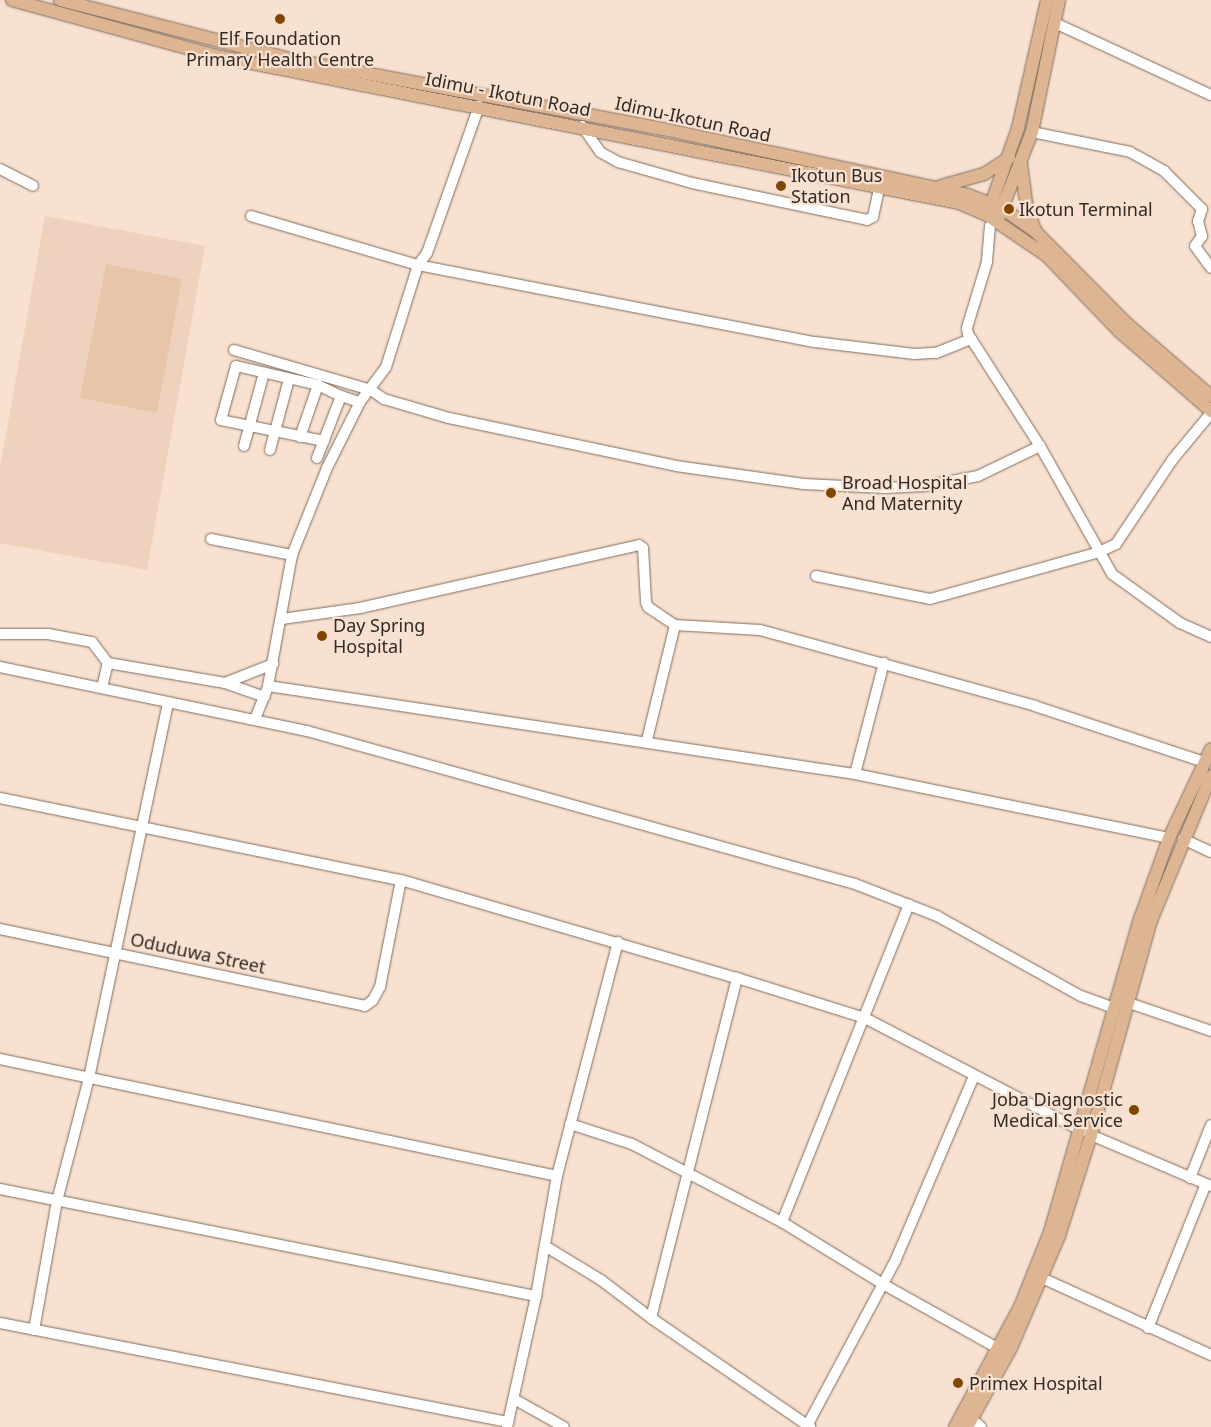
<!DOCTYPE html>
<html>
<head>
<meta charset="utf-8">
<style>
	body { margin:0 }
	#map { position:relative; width:1211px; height:1427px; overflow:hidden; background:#f8e1d0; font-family:"Noto Sans",sans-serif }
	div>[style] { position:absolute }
	.built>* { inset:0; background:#eed2bd }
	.green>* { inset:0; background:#e7c5aa }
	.roads { filter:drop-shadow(0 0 1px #7f6c5d) drop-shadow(0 0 1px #7f6c5d) }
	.minor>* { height:10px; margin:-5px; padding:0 5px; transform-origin:5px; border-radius:5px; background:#fff }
	.major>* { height:12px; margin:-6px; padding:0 6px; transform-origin:6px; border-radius:6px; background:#ddb592 }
	.dots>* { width:14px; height:14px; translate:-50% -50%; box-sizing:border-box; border:2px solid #f8e1d0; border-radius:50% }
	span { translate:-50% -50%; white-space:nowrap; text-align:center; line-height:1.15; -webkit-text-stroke:4.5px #f8e1d0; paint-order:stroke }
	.poi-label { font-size:18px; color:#322a24 }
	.left { translate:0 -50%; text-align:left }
	.right { translate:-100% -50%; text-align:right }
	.street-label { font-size:18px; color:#322a24 }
</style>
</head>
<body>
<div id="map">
	<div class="built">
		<i style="clip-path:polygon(45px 216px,205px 246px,147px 570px,0 543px,0 468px)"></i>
	</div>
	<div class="green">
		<i style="clip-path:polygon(106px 264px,182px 279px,157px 413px,80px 398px)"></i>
	</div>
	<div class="roads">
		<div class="minor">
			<i style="left:1055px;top:23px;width:172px;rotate:24.8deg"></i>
			<i style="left:582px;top:126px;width:32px;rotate:55deg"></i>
			<i style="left:600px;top:152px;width:21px;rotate:29deg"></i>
			<i style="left:618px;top:162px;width:77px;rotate:15.8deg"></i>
			<i style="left:692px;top:183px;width:179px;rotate:11.9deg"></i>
			<i style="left:867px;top:220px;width:7px;rotate:-27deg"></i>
			<i style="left:873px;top:217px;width:30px;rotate:-78deg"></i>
			<i style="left:1032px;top:132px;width:100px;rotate:11.5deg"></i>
			<i style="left:1130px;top:152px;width:39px;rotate:29deg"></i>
			<i style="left:1164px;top:171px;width:54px;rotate:45deg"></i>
			<i style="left:1202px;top:209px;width:13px;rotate:108deg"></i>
			<i style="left:1198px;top:221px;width:16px;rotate:75deg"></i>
			<i style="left:1202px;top:236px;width:12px;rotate:125deg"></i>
			<i style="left:1195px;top:246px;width:27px;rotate:54deg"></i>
			<i style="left:0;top:169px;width:37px;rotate:27deg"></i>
			<i style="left:251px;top:216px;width:174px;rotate:16.4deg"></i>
			<i style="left:418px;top:265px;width:404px;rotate:11deg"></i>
			<i style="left:815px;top:342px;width:100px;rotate:6.9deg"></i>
			<i style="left:914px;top:354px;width:22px;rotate:-3deg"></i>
			<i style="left:936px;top:353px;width:38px;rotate:-22deg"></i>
			<i style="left:990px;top:226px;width:36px;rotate:95deg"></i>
			<i style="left:987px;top:262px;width:69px;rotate:106.9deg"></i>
			<i style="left:967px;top:328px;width:6px;rotate:81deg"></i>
			<i style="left:968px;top:334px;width:133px;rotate:57.3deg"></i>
			<i style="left:1040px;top:446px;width:147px;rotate:60.6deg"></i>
			<i style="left:1112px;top:574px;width:84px;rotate:35.8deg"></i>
			<i style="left:1180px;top:623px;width:34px;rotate:24deg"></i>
			<i style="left:234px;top:350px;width:143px;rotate:16.3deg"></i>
			<i style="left:371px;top:390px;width:16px;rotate:35deg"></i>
			<i style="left:384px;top:399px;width:68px;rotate:16.3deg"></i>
			<i style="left:449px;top:418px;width:232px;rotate:11.9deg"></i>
			<i style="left:676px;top:466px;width:129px;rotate:8deg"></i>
			<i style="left:804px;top:484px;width:81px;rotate:2.8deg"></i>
			<i style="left:885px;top:488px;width:40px;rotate:-2.9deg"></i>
			<i style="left:925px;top:486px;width:54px;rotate:-10.7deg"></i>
			<i style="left:978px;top:476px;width:69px;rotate:-25.8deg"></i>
			<i style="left:300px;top:437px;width:55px;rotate:-70.9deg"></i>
			<i style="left:324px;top:441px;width:105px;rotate:-168.5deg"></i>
			<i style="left:221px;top:420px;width:56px;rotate:-74.5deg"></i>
			<i style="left:236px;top:366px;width:84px;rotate:13deg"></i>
			<i style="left:318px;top:385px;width:25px;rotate:26deg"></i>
			<i style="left:244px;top:446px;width:76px;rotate:-74.7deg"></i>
			<i style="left:270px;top:450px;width:73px;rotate:-75deg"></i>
			<i style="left:317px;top:458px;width:66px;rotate:-68.8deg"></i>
			<i style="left:341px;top:396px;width:20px;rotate:18deg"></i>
			<i style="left:211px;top:539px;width:83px;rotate:11.2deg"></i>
			<i style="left:816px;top:576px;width:116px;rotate:11.4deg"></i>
			<i style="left:930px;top:599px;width:175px;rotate:-15.5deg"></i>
			<i style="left:1099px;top:552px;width:19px;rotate:-25deg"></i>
			<i style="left:1116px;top:544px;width:102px;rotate:-56.2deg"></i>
			<i style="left:1173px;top:459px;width:60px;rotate:-50.4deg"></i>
			<i style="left:282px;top:619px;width:79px;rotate:-8deg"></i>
			<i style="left:360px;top:608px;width:286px;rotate:-12.7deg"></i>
			<i style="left:639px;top:545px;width:5px;rotate:37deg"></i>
			<i style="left:643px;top:548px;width:54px;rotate:86.8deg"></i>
			<i style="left:646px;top:602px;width:5px;rotate:68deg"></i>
			<i style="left:648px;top:607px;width:32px;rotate:34deg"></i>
			<i style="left:675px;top:625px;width:85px;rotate:3.4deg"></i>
			<i style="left:760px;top:630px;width:285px;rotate:15.4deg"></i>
			<i style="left:1035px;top:706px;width:178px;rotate:18.3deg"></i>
			<i style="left:0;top:634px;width:48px"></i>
			<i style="left:48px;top:634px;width:45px;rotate:10.3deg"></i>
			<i style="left:92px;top:642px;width:26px;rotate:53deg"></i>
			<i style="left:0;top:667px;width:314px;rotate:11.8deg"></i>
			<i style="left:307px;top:731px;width:569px;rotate:15.6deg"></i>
			<i style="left:855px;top:884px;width:88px;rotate:21.3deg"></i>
			<i style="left:937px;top:916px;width:165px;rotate:29.1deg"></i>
			<i style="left:1081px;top:996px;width:35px;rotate:20deg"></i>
			<i style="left:225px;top:683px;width:52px;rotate:-21.6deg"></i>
			<i style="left:268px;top:686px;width:594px;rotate:8.53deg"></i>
			<i style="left:855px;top:774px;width:320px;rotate:11.5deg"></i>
			<i style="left:102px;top:688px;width:26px;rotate:-77deg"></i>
			<i style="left:108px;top:663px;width:119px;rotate:9.7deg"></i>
			<i style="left:225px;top:683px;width:42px;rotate:19.3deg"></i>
			<i style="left:255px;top:719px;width:35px;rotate:-68deg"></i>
			<i style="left:268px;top:686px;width:133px;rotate:-79.6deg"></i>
			<i style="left:292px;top:555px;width:94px;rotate:-68.1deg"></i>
			<i style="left:327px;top:468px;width:74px;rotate:-63.4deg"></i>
			<i style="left:360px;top:402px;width:44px;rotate:-53.4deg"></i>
			<i style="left:386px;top:367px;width:107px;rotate:-72.6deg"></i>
			<i style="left:418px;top:265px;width:15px;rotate:-53deg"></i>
			<i style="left:427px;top:253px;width:156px;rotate:-70.5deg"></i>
			<i style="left:647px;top:740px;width:118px;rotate:-76.3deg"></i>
			<i style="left:855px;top:774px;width:115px;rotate:-75.4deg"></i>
			<i style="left:0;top:798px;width:409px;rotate:11.6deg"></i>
			<i style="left:401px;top:880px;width:350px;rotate:16.3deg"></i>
			<i style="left:737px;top:978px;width:134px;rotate:17.4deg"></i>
			<i style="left:865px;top:1018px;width:245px;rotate:27.5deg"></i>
			<i style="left:1183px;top:839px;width:31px;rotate:25deg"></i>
			<i style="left:0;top:929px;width:373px;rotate:11.9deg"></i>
			<i style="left:365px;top:1006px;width:10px;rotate:-37deg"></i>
			<i style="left:373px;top:1000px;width:15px;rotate:-62deg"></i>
			<i style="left:380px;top:987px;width:109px;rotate:-78.9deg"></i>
			<i style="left:1126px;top:1002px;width:90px;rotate:18.8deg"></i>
			<i style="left:0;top:1059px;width:569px;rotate:11.86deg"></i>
			<i style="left:570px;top:1124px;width:65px;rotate:17.9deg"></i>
			<i style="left:632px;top:1144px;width:169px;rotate:27.5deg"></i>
			<i style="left:782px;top:1222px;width:116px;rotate:31.6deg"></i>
			<i style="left:881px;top:1283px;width:135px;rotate:29.2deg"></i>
			<i style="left:1091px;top:1135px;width:130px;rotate:23deg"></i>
			<i style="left:1190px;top:1178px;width:57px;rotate:-68.4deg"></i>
			<i style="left:0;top:1189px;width:547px;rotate:11.29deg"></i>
			<i style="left:782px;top:1222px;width:342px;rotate:-68.2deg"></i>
			<i style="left:545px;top:1246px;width:66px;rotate:31.3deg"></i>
			<i style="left:601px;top:1280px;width:63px;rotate:37.2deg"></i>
			<i style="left:651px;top:1318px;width:193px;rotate:34.4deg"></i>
			<i style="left:1042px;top:1278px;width:186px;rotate:24.5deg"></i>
			<i style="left:651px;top:1318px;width:351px;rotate:-75.8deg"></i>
			<i style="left:0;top:1323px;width:518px;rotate:11.03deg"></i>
			<i style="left:1148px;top:1328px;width:155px;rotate:-68.1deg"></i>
			<i style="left:34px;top:1330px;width:131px;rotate:-79.9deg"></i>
			<i style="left:57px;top:1201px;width:127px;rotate:-75.4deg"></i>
			<i style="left:89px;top:1078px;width:384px;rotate:-78.1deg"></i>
			<i style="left:514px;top:1399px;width:57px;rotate:29.2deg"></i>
			<i style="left:972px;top:1419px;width:12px;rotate:42deg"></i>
			<i style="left:807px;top:1426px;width:189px;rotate:-61.9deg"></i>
			<i style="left:896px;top:1259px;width:199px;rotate:-66.9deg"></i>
			<i style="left:507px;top:1427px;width:134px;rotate:-77.5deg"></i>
			<i style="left:536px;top:1296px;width:122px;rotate:-80.1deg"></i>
			<i style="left:557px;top:1176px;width:242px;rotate:-75.4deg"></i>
		</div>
		<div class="major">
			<i style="left:12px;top:0;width:217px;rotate:15.3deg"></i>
			<i style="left:221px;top:57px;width:752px;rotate:11.19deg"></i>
			<i style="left:959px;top:203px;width:30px;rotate:23deg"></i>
			<i style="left:987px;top:215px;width:73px;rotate:34.3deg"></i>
			<i style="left:1047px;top:256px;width:105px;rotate:46.2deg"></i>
			<i style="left:1120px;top:332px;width:121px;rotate:41deg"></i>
			<i style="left:60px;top:0;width:236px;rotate:14.4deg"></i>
			<i style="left:289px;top:59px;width:380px;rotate:10.6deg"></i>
			<i style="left:663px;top:129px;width:312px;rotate:12.2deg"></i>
			<i style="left:968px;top:195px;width:36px;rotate:21deg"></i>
			<i style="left:1002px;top:208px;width:42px;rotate:35.2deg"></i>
			<i style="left:1036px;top:232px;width:128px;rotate:45.3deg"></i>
			<i style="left:1126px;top:323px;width:112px;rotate:40.7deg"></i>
			<i style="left:1021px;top:164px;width:45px;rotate:82.4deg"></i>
			<i style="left:1027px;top:209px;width:25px;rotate:69deg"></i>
			<i style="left:941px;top:186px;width:45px;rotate:-15.6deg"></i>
			<i style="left:984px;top:174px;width:30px;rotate:-33deg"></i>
			<i style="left:989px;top:210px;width:87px;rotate:-70.5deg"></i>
			<i style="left:1018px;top:128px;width:131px;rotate:-77.2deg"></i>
			<i style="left:999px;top:216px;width:90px;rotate:-68.6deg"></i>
			<i style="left:1032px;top:132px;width:135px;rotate:-78.4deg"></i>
			<i style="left:955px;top:1427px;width:136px;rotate:-61.6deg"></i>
			<i style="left:1020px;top:1307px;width:81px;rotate:-68.2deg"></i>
			<i style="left:1050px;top:1232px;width:326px;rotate:-74deg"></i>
			<i style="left:1140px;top:919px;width:86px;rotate:-70.3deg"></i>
			<i style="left:1169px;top:838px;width:98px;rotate:-64.7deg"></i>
			<i style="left:967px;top:1427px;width:90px;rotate:-60.9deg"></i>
			<i style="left:1011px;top:1348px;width:122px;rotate:-66.8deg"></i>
			<i style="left:1059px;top:1236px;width:106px;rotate:-72.4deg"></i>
			<i style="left:1091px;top:1135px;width:220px;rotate:-74.4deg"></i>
			<i style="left:1150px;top:923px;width:159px;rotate:-67.5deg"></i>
		</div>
	</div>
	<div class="dots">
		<i style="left:280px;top:19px;background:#814500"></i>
		<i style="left:781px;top:186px;background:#814500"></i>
		<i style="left:1009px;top:209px;background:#814500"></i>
		<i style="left:831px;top:493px;background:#814500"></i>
		<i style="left:322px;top:636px;background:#814500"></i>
		<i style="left:1134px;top:1110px;background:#814500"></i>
		<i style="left:958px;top:1383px;background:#814500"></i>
	</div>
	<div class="poi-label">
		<span style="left:280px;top:49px">Elf Foundation<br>Primary Health Centre</span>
		<span class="left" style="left:791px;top:186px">Ikotun Bus<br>Station</span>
		<span class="left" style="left:1019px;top:209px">Ikotun Terminal</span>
		<span class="left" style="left:842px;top:493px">Broad Hospital<br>And Maternity</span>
		<span class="left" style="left:333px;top:636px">Day Spring<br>Hospital</span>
		<span class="right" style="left:1123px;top:1110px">Joba Diagnostic<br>Medical Service</span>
		<span class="left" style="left:969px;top:1383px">Primex Hospital</span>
	</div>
	<div class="street-label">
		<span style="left:508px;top:94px;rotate:11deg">Idimu - Ikotun Road</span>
		<span style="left:693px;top:119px;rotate:12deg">Idimu-Ikotun Road</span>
		<span style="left:198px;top:953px;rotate:12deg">Oduduwa Street</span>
	</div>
</div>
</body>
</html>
